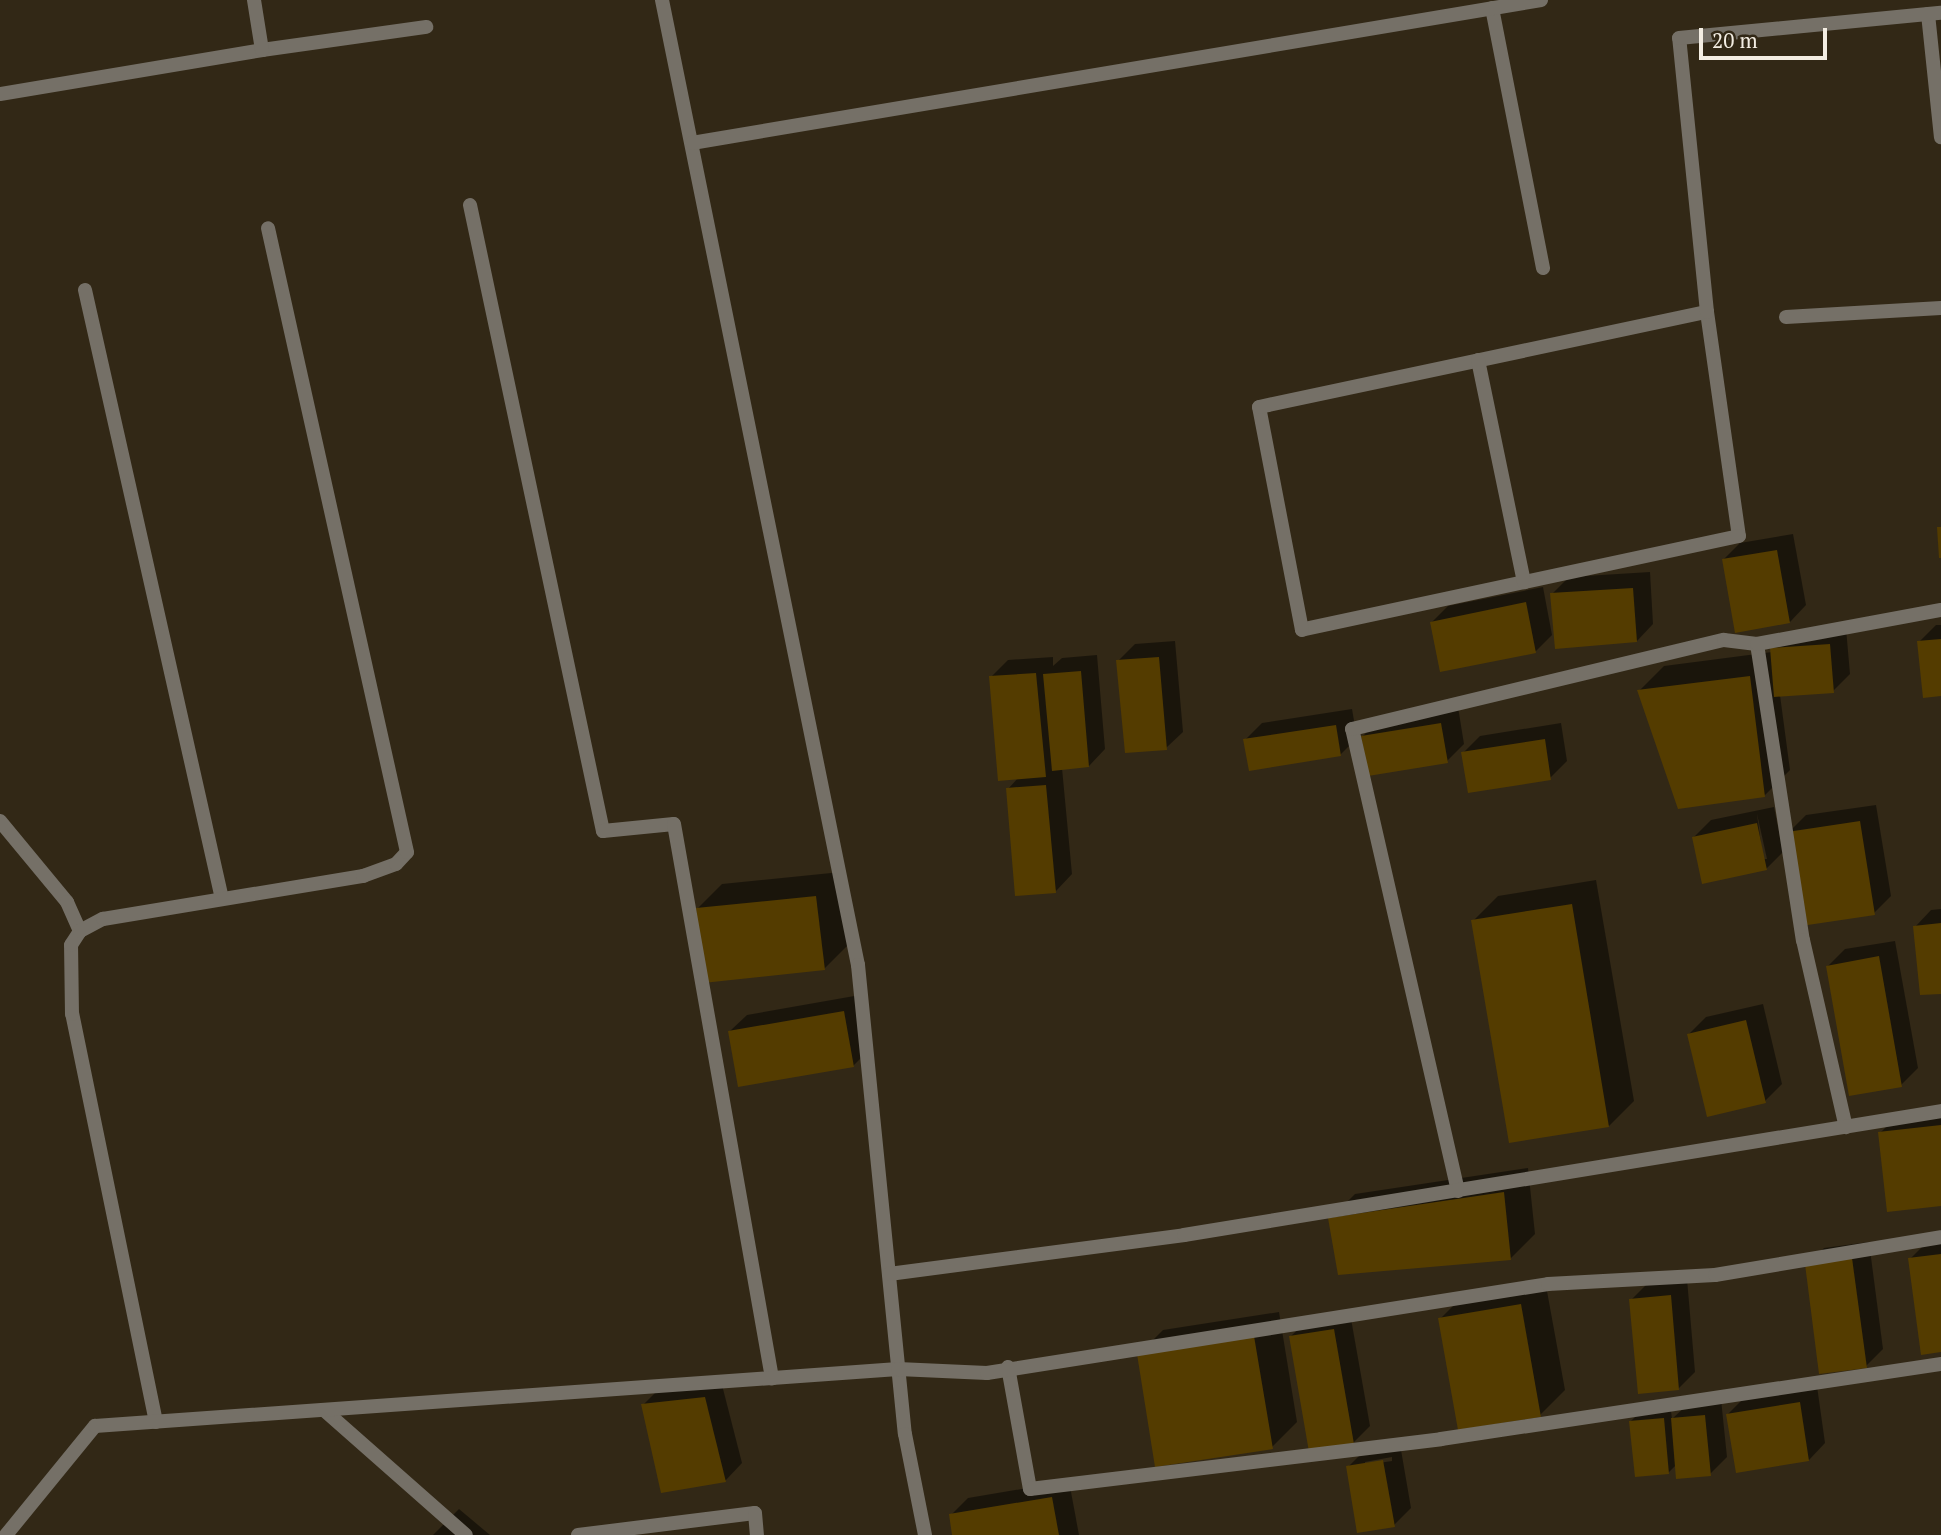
<!DOCTYPE html>
<html>
<head>
<meta charset="utf-8">
<style>
	body { margin:0 }
	#map { position:relative; width:1941px; height:1535px; overflow:hidden; background:#322816; font-family:"PT Serif",serif }
	div>[style] { position:absolute }
	.shadow>* { inset:0; background:#0007 }
	.building>* { inset:0; background:#543c00 }
	.street>* { height:14px; margin:-7px; padding:0 7px; transform-origin:7px; border-radius:7px; background:#757067 }
	span { translate:-50% -50%; white-space:nowrap; text-align:center; line-height:1.15; -webkit-text-stroke:7px #322816; paint-order:stroke }
	.scale { position:absolute; left:1699px; top:28px; width:128px; height:32px; box-sizing:border-box; border:4px solid #f3ede2; border-top:0; padding-left:9px; font-size:21px; line-height:24px; white-space:nowrap; color:#f3ede2; -webkit-text-stroke:5px #322816; paint-order:stroke }
</style>
</head>
<body>
<div id="map">
	<div class="shadow">
		<i style="clip-path:polygon(1793px 534px,1806px 605px,1790px 622px,1724px 559px,1740px 543px)"></i>
		<i style="clip-path:polygon(1650px 572px,1653px 624px,1637px 641px,1552px 594px,1569px 577px)"></i>
		<i style="clip-path:polygon(1543px 587px,1552px 635px,1536px 651px,1432px 622px,1448px 606px)"></i>
		<i style="clip-path:polygon(1936px 625px,1941px 625px,1941px 694px,1919px 642px)"></i>
		<i style="clip-path:polygon(1846px 628px,1850px 674px,1833px 691px,1780px 695px,1790px 770px,1765px 795px,1639px 691px,1664px 666px,1772px 652px,1772px 649px)"></i>
		<i style="clip-path:polygon(1175px 641px,1183px 732px,1166px 748px,1118px 661px,1135px 644px)"></i>
		<i style="clip-path:polygon(1097px 655px,1105px 749px,1089px 766px,1062px 768px,1072px 874px,1056px 891px,1008px 789px,1019px 777px,991px 677px,1008px 660px,1053px 657px,1053px 666px,1062px 658px)"></i>
		<i style="clip-path:polygon(1458px 707px,1464px 744px,1447px 761px,1363px 736px,1380px 719px)"></i>
		<i style="clip-path:polygon(1352px 709px,1357px 738px,1340px 755px,1245px 740px,1262px 723px)"></i>
		<i style="clip-path:polygon(1561px 723px,1567px 761px,1550px 778px,1463px 753px,1480px 736px)"></i>
		<i style="clip-path:polygon(1876px 805px,1891px 896px,1874px 913px,1789px 832px,1806px 815px)"></i>
		<i style="clip-path:polygon(evenodd,1774px 807px,1783px 852px,1766px 869px,1694px 837px,1711px 820px,1774px 807px,1757px 814px,1767px 859px,1763px 859px,1757px 814px)"></i>
		<i style="clip-path:polygon(841px 872px,849px 944px,824px 969px,697px 909px,722px 884px)"></i>
		<i style="clip-path:polygon(1596px 880px,1634px 1101px,1609px 1126px,1473px 921px,1498px 896px)"></i>
		<i style="clip-path:polygon(1941px 909px,1941px 992px,1915px 927px,1931px 910px)"></i>
		<i style="clip-path:polygon(1895px 941px,1918px 1068px,1901px 1085px,1828px 966px,1845px 949px)"></i>
		<i style="clip-path:polygon(860px 995px,870px 1049px,853px 1066px,730px 1031px,747px 1015px)"></i>
		<i style="clip-path:polygon(1763px 1004px,1782px 1084px,1765px 1101px,1689px 1034px,1706px 1017px)"></i>
		<i style="clip-path:polygon(1941px 1111px,1941px 1205px,1880px 1133px,1897px 1116px)"></i>
		<i style="clip-path:polygon(1528px 1168px,1535px 1234px,1510px 1259px,1330px 1219px,1355px 1194px)"></i>
		<i style="clip-path:polygon(1941px 1240px,1941px 1351px,1910px 1259px,1927px 1242px)"></i>
		<i style="clip-path:polygon(1869px 1242px,1883px 1349px,1866px 1366px,1807px 1265px,1824px 1248px)"></i>
		<i style="clip-path:polygon(1687px 1279px,1695px 1372px,1678px 1389px,1631px 1300px,1648px 1283px)"></i>
		<i style="clip-path:polygon(1545px 1280px,1565px 1390px,1540px 1415px,1440px 1319px,1465px 1294px)"></i>
		<i style="clip-path:polygon(1279px 1312px,1297px 1422px,1272px 1447px,1138px 1355px,1163px 1330px)"></i>
		<i style="clip-path:polygon(1350px 1313px,1370px 1426px,1353px 1443px,1291px 1336px,1308px 1320px)"></i>
		<i style="clip-path:polygon(721px 1381px,742px 1463px,726px 1480px,662px 1491px,643px 1405px,660px 1388px)"></i>
		<i style="clip-path:polygon(1817px 1386px,1825px 1443px,1809px 1460px,1728px 1414px,1745px 1397px)"></i>
		<i style="clip-path:polygon(1721px 1399px,1727px 1457px,1710px 1474px,1677px 1464px,1668px 1473px,1631px 1421px,1639px 1413px,1671px 1411px,1672px 1419px,1690px 1402px)"></i>
		<i style="clip-path:polygon(evenodd,1400px 1444px,1411px 1508px,1394px 1525px,1348px 1467px,1365px 1450px,1400px 1444px,1392px 1457px,1392px 1461px,1365px 1465px,1365px 1462px,1392px 1457px)"></i>
		<i style="clip-path:polygon(1069px 1481px,1079px 1535px,954px 1535px,951px 1515px,968px 1498px)"></i>
		<i style="clip-path:polygon(459px 1509px,490px 1535px,433px 1535px)"></i>
	</div>
	<div class="building">
		<i style="clip-path:polygon(1937px 527px,1941px 527px,1941px 558px,1939px 558px)"></i>
		<i style="clip-path:polygon(1777px 550px,1790px 623px,1735px 633px,1722px 559px)"></i>
		<i style="clip-path:polygon(1633px 588px,1637px 642px,1555px 649px,1550px 593px)"></i>
		<i style="clip-path:polygon(1526px 602px,1536px 653px,1440px 672px,1430px 622px)"></i>
		<i style="clip-path:polygon(1941px 639px,1941px 696px,1923px 698px,1917px 641px)"></i>
		<i style="clip-path:polygon(1830px 644px,1834px 693px,1774px 697px,1770px 648px)"></i>
		<i style="clip-path:polygon(1159px 657px,1167px 750px,1125px 753px,1116px 660px)"></i>
		<i style="clip-path:polygon(1081px 671px,1089px 767px,1052px 771px,1043px 674px)"></i>
		<i style="clip-path:polygon(1036px 673px,1046px 777px,998px 781px,989px 676px)"></i>
		<i style="clip-path:polygon(1750px 676px,1765px 797px,1678px 809px,1637px 690px)"></i>
		<i style="clip-path:polygon(1441px 723px,1448px 763px,1368px 776px,1361px 736px)"></i>
		<i style="clip-path:polygon(1336px 725px,1341px 756px,1249px 771px,1243px 739px)"></i>
		<i style="clip-path:polygon(1545px 739px,1551px 780px,1468px 793px,1461px 752px)"></i>
		<i style="clip-path:polygon(1046px 785px,1056px 893px,1015px 896px,1006px 788px)"></i>
		<i style="clip-path:polygon(1860px 821px,1875px 915px,1801px 926px,1787px 832px)"></i>
		<i style="clip-path:polygon(1757px 823px,1767px 870px,1702px 884px,1692px 837px)"></i>
		<i style="clip-path:polygon(816px 896px,825px 970px,703px 983px,696px 908px)"></i>
		<i style="clip-path:polygon(1572px 904px,1609px 1127px,1509px 1143px,1471px 920px)"></i>
		<i style="clip-path:polygon(1941px 923px,1941px 994px,1920px 995px,1913px 926px)"></i>
		<i style="clip-path:polygon(1879px 956px,1902px 1087px,1849px 1096px,1826px 966px)"></i>
		<i style="clip-path:polygon(844px 1011px,854px 1067px,738px 1087px,728px 1031px)"></i>
		<i style="clip-path:polygon(1746px 1020px,1766px 1103px,1707px 1117px,1687px 1034px)"></i>
		<i style="clip-path:polygon(1941px 1125px,1941px 1206px,1887px 1212px,1878px 1132px)"></i>
		<i style="clip-path:polygon(1504px 1192px,1511px 1260px,1338px 1275px,1328px 1218px)"></i>
		<i style="clip-path:polygon(1941px 1254px,1941px 1352px,1921px 1355px,1908px 1258px)"></i>
		<i style="clip-path:polygon(1852px 1258px,1867px 1368px,1819px 1374px,1805px 1264px)"></i>
		<i style="clip-path:polygon(1671px 1295px,1679px 1390px,1638px 1394px,1629px 1299px)"></i>
		<i style="clip-path:polygon(1521px 1304px,1541px 1417px,1458px 1430px,1438px 1318px)"></i>
		<i style="clip-path:polygon(1334px 1329px,1354px 1444px,1309px 1452px,1289px 1336px)"></i>
		<i style="clip-path:polygon(1254px 1336px,1273px 1449px,1155px 1467px,1137px 1354px)"></i>
		<i style="clip-path:polygon(705px 1397px,726px 1482px,661px 1493px,641px 1404px)"></i>
		<i style="clip-path:polygon(1800px 1402px,1809px 1461px,1736px 1473px,1726px 1414px)"></i>
		<i style="clip-path:polygon(1705px 1415px,1711px 1476px,1676px 1479px,1671px 1418px)"></i>
		<i style="clip-path:polygon(1664px 1418px,1669px 1474px,1635px 1477px,1629px 1421px)"></i>
		<i style="clip-path:polygon(1383px 1460px,1395px 1527px,1357px 1533px,1346px 1466px)"></i>
		<i style="clip-path:polygon(1052px 1497px,1059px 1535px,952px 1535px,949px 1514px)"></i>
	</div>
	<div class="street">
		<i style="left:662px;top:0;width:985px;rotate:78.52deg"></i>
		<i style="left:858px;top:965px;width:471px;rotate:84.3deg"></i>
		<i style="left:905px;top:1434px;width:103px;rotate:78.8deg"></i>
		<i style="left:1492px;top:8px;width:265px;rotate:78.9deg"></i>
		<i style="left:1928px;top:14px;width:124px;rotate:84deg"></i>
		<i style="left:262px;top:50px;width:166px;rotate:-8deg"></i>
		<i style="left:0;top:94px;width:266px;rotate:-9.5deg"></i>
		<i style="left:262px;top:50px;width:51px;rotate:-99.1deg"></i>
		<i style="left:692px;top:143px;width:861px;rotate:-9.56deg"></i>
		<i style="left:470px;top:205px;width:640px;rotate:78.01deg"></i>
		<i style="left:603px;top:831px;width:71px;rotate:-5.6deg"></i>
		<i style="left:674px;top:824px;width:563px;rotate:79.97deg"></i>
		<i style="left:85px;top:290px;width:624px;rotate:77.32deg"></i>
		<i style="left:1707px;top:312px;width:226px;rotate:81.9deg"></i>
		<i style="left:1739px;top:536px;width:447px;rotate:167.9deg"></i>
		<i style="left:1302px;top:630px;width:227px;rotate:-100.9deg"></i>
		<i style="left:1259px;top:407px;width:458px;rotate:-12deg"></i>
		<i style="left:1707px;top:312px;width:275px;rotate:-95.8deg"></i>
		<i style="left:1679px;top:38px;width:263px;rotate:-5.5deg"></i>
		<i style="left:1786px;top:317px;width:155px;rotate:-3.3deg"></i>
		<i style="left:1478px;top:360px;width:227px;rotate:78.3deg"></i>
		<i style="left:1757px;top:644px;width:300px;rotate:81.2deg"></i>
		<i style="left:1803px;top:940px;width:192px;rotate:77.1deg"></i>
		<i style="left:0;top:821px;width:105px;rotate:50.4deg"></i>
		<i style="left:67px;top:902px;width:32px;rotate:66deg"></i>
		<i style="left:1458px;top:1191px;width:474px;rotate:-102.9deg"></i>
		<i style="left:1352px;top:729px;width:382px;rotate:-13.5deg"></i>
		<i style="left:1724px;top:640px;width:33px;rotate:7deg"></i>
		<i style="left:1757px;top:644px;width:187px;rotate:-10.5deg"></i>
		<i style="left:889px;top:1274px;width:298px;rotate:-7.5deg"></i>
		<i style="left:1184px;top:1235px;width:767px;rotate:-9.3deg"></i>
		<i style="left:1008px;top:1367px;width:124px;rotate:79.8deg"></i>
		<i style="left:1030px;top:1489px;width:414px;rotate:-6.9deg"></i>
		<i style="left:1441px;top:1439px;width:506px;rotate:-8.53deg"></i>
		<i style="left:324px;top:1410px;width:189px;rotate:41.4deg"></i>
		<i style="left:156px;top:1422px;width:417px;rotate:-101.6deg"></i>
		<i style="left:72px;top:1014px;width:69px;rotate:-90.8deg"></i>
		<i style="left:71px;top:945px;width:17px;rotate:-57deg"></i>
		<i style="left:80px;top:931px;width:26px;rotate:-28deg"></i>
		<i style="left:103px;top:919px;width:264px;rotate:-9.4deg"></i>
		<i style="left:363px;top:876px;width:35px;rotate:-20deg"></i>
		<i style="left:396px;top:864px;width:16px;rotate:-47deg"></i>
		<i style="left:407px;top:852px;width:639px;rotate:-102.56deg"></i>
		<i style="left:6px;top:1535px;width:141px;rotate:-50.8deg"></i>
		<i style="left:95px;top:1426px;width:805px;rotate:-4.06deg"></i>
		<i style="left:898px;top:1369px;width:89px;rotate:2.6deg"></i>
		<i style="left:987px;top:1373px;width:568px;rotate:-9.01deg"></i>
		<i style="left:1548px;top:1284px;width:167px;rotate:-3.1deg"></i>
		<i style="left:1715px;top:1275px;width:229px;rotate:-9.5deg"></i>
		<i style="left:578px;top:1535px;width:178px;rotate:-7.1deg"></i>
		<i style="left:755px;top:1513px;width:22px;rotate:85deg"></i>
	</div>
	<div class="scale">20 m</div>
</div>
</body>
</html>
